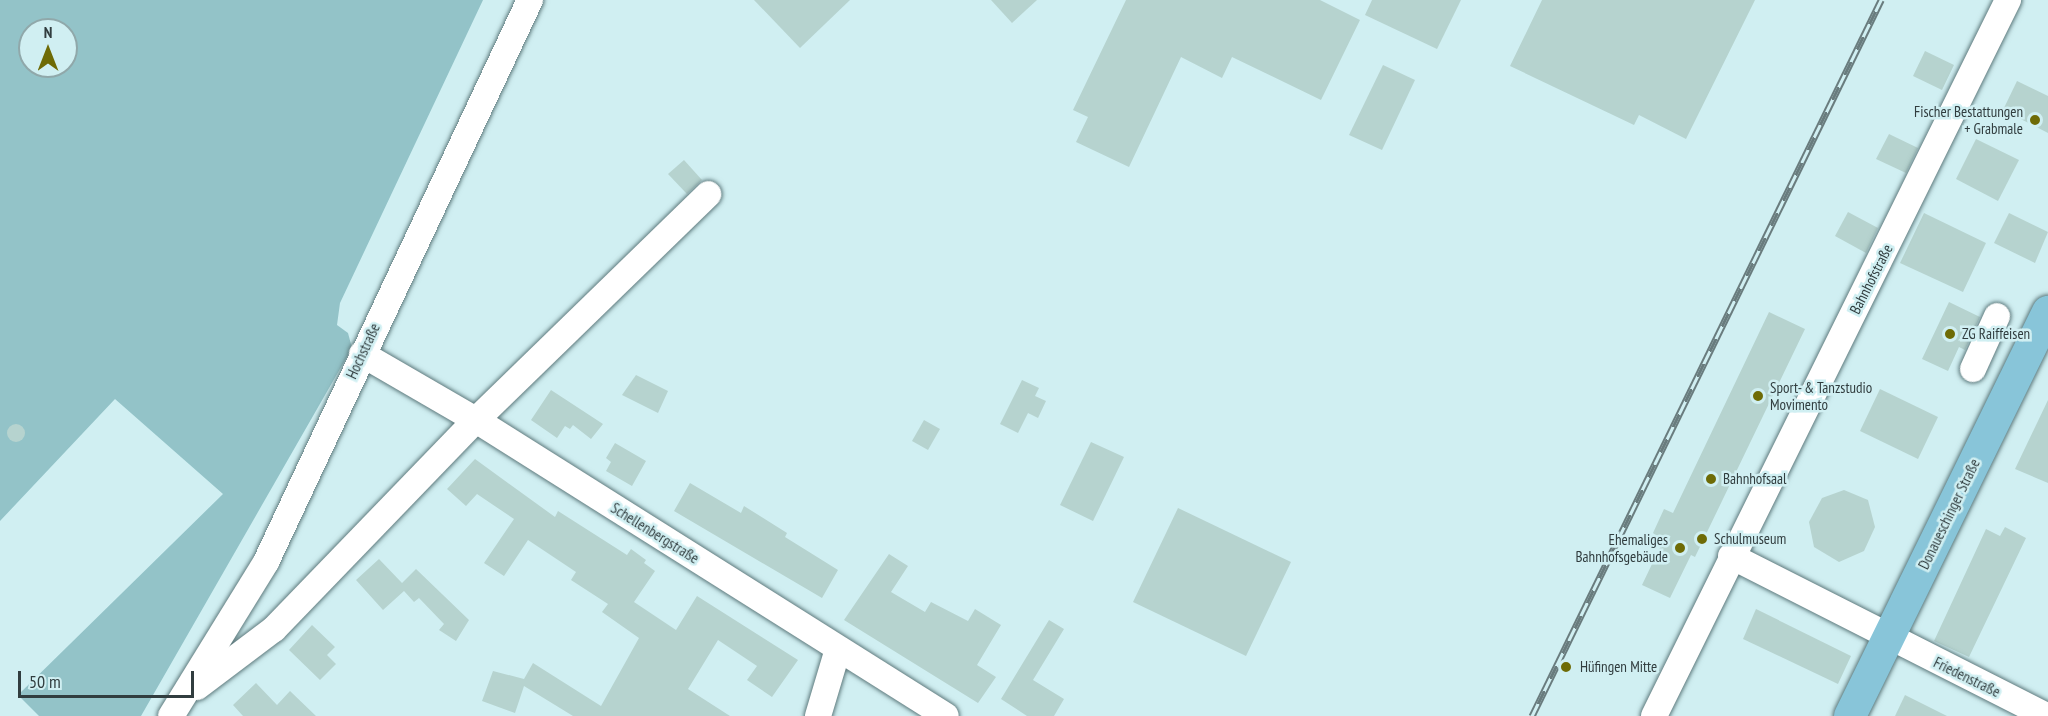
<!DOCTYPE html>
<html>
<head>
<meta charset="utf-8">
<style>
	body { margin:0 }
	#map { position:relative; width:2048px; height:716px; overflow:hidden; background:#d0eff2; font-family:"PT Sans Narrow",sans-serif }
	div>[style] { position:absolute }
	.green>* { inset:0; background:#93c3c8 }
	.building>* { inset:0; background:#b6d3cf }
	.round { border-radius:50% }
	.roads { filter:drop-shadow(0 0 2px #5e7a7d) drop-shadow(0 0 2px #5e7a7d) }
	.minor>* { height:26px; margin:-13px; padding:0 13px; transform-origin:13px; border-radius:13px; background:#fff }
	.major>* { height:32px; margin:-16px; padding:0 16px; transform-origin:16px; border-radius:16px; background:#88c5d9 }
	.rail>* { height:7px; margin-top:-3.5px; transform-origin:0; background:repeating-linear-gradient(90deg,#d0eff2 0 14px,#697c7e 0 28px); box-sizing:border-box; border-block:2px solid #697c7e }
	.dots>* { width:16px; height:16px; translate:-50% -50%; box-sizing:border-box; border:3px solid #d0eff2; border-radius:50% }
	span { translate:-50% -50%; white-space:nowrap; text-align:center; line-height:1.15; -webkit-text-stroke:5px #d0eff2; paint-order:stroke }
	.poi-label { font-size:15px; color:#313d3f }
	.right { translate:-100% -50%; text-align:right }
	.left { translate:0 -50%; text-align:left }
	.street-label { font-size:15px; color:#313d3f }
	.north { position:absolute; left:18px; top:18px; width:60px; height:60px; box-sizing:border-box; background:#d0eff2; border:2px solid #90a8aa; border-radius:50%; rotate:0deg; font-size:16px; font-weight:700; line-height:24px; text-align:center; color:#313d3f }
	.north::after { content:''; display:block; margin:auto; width:21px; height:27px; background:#6e6b06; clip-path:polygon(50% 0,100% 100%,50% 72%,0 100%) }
	.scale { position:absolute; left:18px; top:671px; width:176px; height:27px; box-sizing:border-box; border:3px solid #313d3f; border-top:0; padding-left:8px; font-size:18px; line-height:21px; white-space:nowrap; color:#313d3f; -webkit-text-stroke:4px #d0eff2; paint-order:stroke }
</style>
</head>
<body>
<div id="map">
	<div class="green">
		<i style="clip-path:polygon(evenodd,0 0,483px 0,340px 303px,337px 325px,348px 333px,352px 348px,141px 716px,39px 716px,18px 695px,223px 494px,115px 399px,0 521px,0 0,30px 30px,66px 30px,66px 66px,30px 66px,30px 30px)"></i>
	</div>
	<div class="building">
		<i style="clip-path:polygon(754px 0,850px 0,800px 48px)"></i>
		<i style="clip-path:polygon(991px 0,1037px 0,1012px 23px)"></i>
		<i style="clip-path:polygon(1126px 0,1320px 0,1360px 20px,1321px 100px,1232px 57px,1222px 78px,1181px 57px,1129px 167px,1076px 142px,1088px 117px,1073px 110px)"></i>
		<i style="clip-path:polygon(1372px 0,1461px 0,1437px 49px,1365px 15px)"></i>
		<i style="clip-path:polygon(1542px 0,1755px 0,1686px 139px,1639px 115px,1634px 125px,1510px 66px)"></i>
		<i style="clip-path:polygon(1925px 51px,1954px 65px,1942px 90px,1913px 76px)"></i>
		<i style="clip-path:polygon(1383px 65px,1415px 80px,1382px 150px,1349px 135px)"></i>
		<i style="clip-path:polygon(2017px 81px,2048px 96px,2048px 133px,2003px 110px)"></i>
		<i style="clip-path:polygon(1889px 134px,1918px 148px,1906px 173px,1876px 159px)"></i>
		<i style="clip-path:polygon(1976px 139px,2019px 160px,1998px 201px,1956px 179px)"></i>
		<i style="clip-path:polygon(684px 160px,702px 180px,687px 194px,668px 174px)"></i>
		<i style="clip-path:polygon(1848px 212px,1878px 228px,1866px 253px,1835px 236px)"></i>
		<i style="clip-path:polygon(1924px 213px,1986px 243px,1963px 292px,1900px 263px)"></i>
		<i style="clip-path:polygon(2009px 213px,2048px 232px,2035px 263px,1994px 243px)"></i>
		<i style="clip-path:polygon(1949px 302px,1980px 317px,1965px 350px,1959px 347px,1948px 371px,1922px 359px)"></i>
		<i style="clip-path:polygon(1769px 312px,1805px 329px,1695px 557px,1691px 555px,1670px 598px,1642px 585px,1663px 541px,1653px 533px,1664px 509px,1673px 513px)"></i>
		<i style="clip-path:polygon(636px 375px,668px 391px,658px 413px,622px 395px)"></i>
		<i style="clip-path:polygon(1022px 380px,1039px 388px,1035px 396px,1046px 401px,1038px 418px,1028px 413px,1018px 433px,1000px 424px)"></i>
		<i style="clip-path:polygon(1880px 389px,1938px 417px,1918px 459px,1860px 431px)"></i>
		<i style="clip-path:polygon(551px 390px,603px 424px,591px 439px,573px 425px,570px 429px,565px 426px,557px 438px,531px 420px)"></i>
		<i style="clip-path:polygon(2048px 400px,2048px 483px,2015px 469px)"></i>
		<i style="clip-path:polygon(924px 420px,940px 429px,928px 450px,912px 441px)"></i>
		<i class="round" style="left:7px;top:424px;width:18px;height:18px"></i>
		<i style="clip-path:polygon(1091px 442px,1124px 457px,1093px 521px,1060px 505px)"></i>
		<i style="clip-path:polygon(615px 443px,646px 461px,632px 486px,606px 471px,611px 462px,606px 458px)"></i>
		<i style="clip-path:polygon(475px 459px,555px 517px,558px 511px,627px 555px,631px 549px,646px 560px,644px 563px,655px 571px,634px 602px,676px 630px,697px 596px,798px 660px,772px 697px,747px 680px,757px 666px,718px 640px,688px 689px,730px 716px,573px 716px,524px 686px,515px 713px,482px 701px,493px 671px,524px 679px,533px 663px,601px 706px,639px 638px,602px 612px,608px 604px,571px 580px,576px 572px,528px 540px,504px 576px,484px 563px,514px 519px,477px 494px,466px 506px,447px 489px)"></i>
		<i style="clip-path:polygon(690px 483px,741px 513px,744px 506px,787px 533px,785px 537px,838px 570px,822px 598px,674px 511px)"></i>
		<i style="clip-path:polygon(1844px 490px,1868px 500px,1875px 527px,1864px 551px,1839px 562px,1814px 547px,1809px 522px,1822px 498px)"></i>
		<i style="clip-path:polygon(1178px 508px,1291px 562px,1246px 656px,1133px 602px)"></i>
		<i style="clip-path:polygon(2005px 527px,2026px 538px,1969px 657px,1934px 641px,1986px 529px,2000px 536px)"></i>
		<i style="clip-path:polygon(889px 554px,908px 566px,891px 592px,925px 612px,931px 602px,968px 621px,975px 609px,1001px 625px,977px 665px,996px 677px,978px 703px,844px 620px)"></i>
		<i style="clip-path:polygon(379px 559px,402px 583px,416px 569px,469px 620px,456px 641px,439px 630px,444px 624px,419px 598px,414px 602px,404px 591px,383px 610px,356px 580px)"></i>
		<i style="clip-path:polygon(1756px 609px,1851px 656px,1838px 684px,1743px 639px)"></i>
		<i style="clip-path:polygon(1049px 620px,1064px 629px,1033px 680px,1064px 699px,1054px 716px,1027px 716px,1001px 699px)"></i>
		<i style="clip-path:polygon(312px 625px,335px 647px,327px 655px,336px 664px,320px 680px,289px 650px)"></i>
		<i style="clip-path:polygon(256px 683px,277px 705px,290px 691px,316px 716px,243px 716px,233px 705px)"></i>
		<i style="clip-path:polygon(1905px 695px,1947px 716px,1895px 716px)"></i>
	</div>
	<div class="roads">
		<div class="minor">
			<i style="left:362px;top:354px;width:132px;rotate:30.1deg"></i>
			<i style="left:476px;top:420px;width:555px;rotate:32.2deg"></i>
			<i style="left:1973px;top:369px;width:58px;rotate:-65.6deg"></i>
			<i style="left:1731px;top:556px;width:353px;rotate:26.9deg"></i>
			<i style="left:197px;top:687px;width:96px;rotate:-37deg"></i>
			<i style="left:274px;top:629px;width:291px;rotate:-46deg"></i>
			<i style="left:476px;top:420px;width:324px;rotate:-44.2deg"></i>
			<i style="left:171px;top:716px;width:181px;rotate:-58.3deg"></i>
			<i style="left:266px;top:562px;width:621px;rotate:-64.84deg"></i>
			<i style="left:818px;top:716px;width:70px;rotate:-73.4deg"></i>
			<i style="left:1654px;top:716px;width:799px;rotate:-63.69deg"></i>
		</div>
		<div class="major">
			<i style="left:1850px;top:716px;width:450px;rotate:-63.9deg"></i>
		</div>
	</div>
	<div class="rail">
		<i style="left:1532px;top:716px;width:797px;rotate:-64.01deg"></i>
	</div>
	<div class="dots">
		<i style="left:2035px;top:120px;background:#6e6b06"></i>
		<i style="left:1950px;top:334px;background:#6e6b06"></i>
		<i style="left:1758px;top:396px;background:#6e6b06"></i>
		<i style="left:1711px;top:479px;background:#6e6b06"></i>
		<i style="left:1702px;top:539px;background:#6e6b06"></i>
		<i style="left:1680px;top:548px;background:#6e6b06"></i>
		<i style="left:1566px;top:667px;background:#6e6b06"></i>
	</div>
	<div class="poi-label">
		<span class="right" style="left:2023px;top:120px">Fischer Bestattungen<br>+ Grabmale</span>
		<span class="left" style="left:1962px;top:334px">ZG Raiffeisen</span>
		<span class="left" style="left:1770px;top:396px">Sport- &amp; Tanzstudio<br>Movimento</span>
		<span class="left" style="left:1723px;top:479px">Bahnhofsaal</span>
		<span class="right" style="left:1668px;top:548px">Ehemaliges<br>Bahnhofsgebäude</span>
		<span class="left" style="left:1714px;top:539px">Schulmuseum</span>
		<span class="left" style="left:1580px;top:667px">Hüfingen Mitte</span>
	</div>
	<div class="street-label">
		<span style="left:1871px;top:279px;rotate:-63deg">Bahnhofstraße</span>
		<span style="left:363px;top:351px;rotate:-65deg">Hochstraße</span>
		<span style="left:1949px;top:514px;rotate:-64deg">Donaueschinger Straße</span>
		<span style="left:655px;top:533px;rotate:32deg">Schellenbergstraße</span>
		<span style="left:1967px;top:677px;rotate:26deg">Friedenstraße</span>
	</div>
	<div class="north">N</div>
	<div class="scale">50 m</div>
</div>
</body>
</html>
